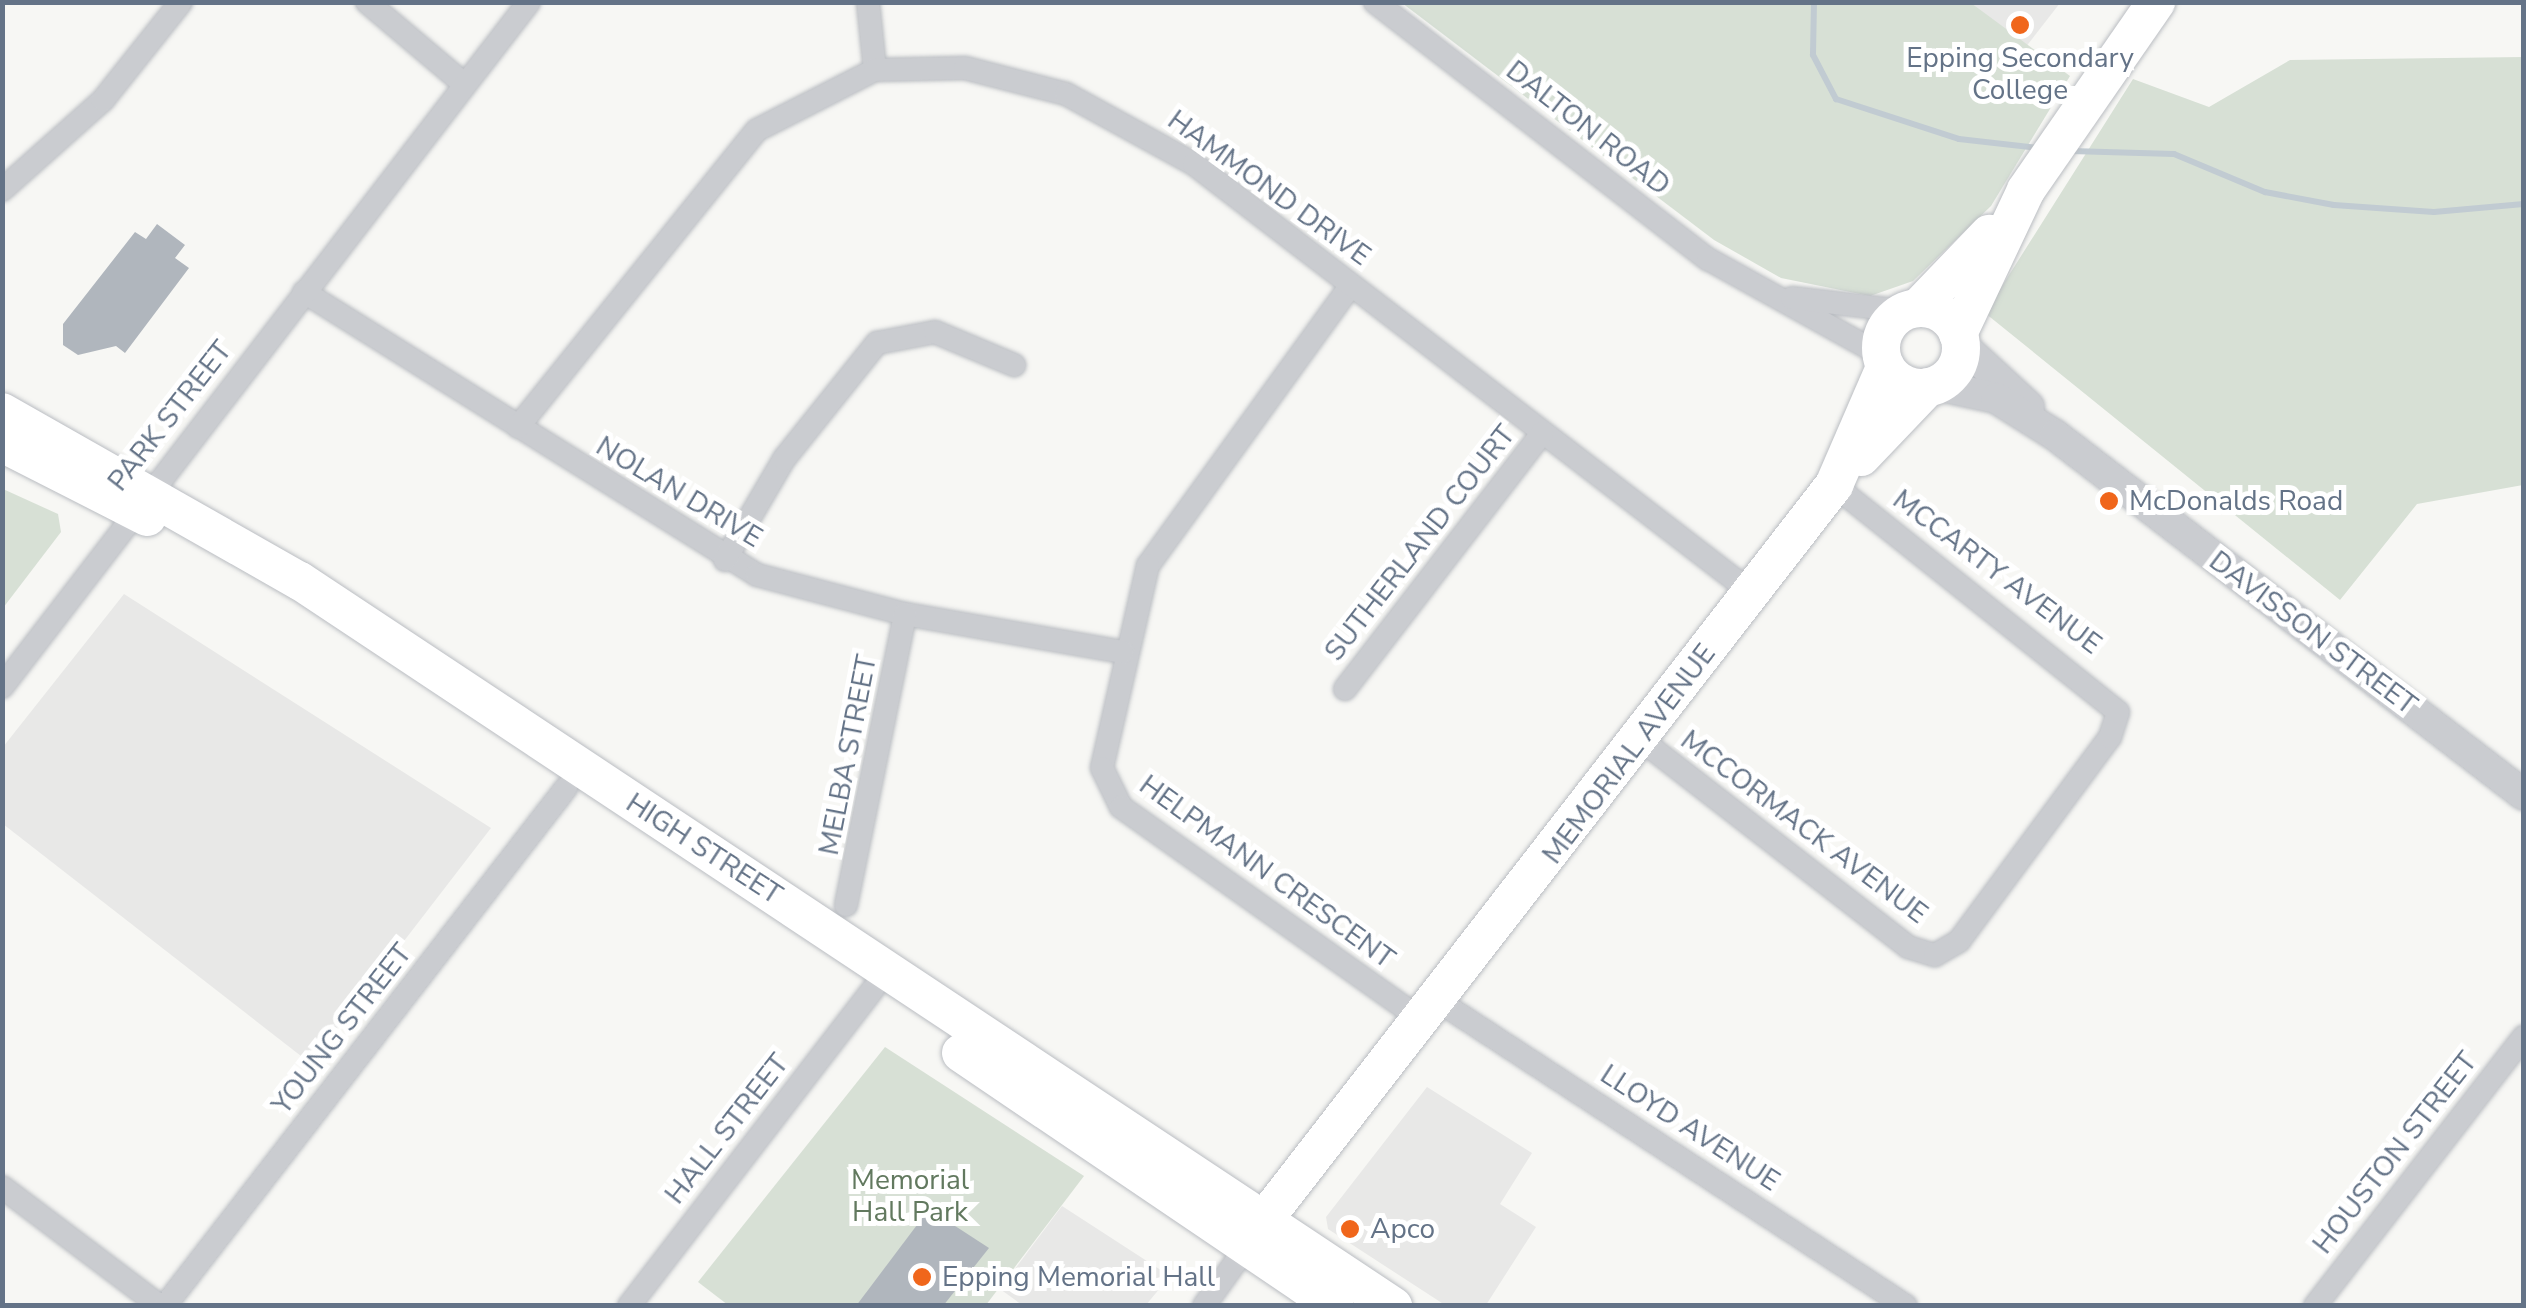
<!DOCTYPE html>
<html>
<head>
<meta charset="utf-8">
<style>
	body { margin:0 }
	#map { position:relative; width:2526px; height:1308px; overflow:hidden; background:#f7f7f4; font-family:"Nunito Sans",sans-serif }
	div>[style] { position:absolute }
	.built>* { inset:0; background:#e8e8e7 }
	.green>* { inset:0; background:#d7e0d5 }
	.stream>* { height:6px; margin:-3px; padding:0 3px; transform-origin:3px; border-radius:3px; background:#c1cbd2 }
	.building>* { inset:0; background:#b0b6bd }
	.roads { filter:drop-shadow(0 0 2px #babdc2) drop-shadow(0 0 2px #babdc2) }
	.minor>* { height:22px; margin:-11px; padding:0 11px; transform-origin:11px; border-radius:11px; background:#caccd0 }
	.tertiary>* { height:30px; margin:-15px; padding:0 15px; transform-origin:15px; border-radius:15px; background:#caccd0 }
	.primary>* { height:38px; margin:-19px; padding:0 19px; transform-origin:19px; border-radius:19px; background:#fff }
	.primary>.ring { margin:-19px; padding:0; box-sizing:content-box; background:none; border:38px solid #fff; border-radius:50% }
	.dots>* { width:28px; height:28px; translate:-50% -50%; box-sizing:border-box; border:5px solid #fff; border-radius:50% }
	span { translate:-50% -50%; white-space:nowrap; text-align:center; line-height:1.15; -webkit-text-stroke:10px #fff; paint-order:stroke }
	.poi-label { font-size:28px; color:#647387 }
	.left { translate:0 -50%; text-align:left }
	.street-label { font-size:28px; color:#647387 }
	.park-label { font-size:28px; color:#62795f }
	.frame { position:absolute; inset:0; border:5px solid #647387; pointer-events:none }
</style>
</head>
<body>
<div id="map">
	<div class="built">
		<i style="clip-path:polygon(1971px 3px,2060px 3px,2025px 48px)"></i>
		<i style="clip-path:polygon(124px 594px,491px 828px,310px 1063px,3px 824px,3px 747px)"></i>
		<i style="clip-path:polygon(1427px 1087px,1532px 1153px,1500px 1204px,1536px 1227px,1486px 1305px,1445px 1305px,1328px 1229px,1326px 1217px)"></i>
		<i style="clip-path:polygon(1062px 1206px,1170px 1276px,1146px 1305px,1022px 1305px,1000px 1289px)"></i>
	</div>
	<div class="green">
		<i style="clip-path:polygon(1402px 3px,1971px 3px,2070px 76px,1991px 206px,1913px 281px,1870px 296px,1781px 278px,1714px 240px)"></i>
		<i style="clip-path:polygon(2523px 57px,2523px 485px,2417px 504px,2340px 600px,1985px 313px,2133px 79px,2209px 107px,2290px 60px)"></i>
		<i style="clip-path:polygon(3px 489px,58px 514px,61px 532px,3px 608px)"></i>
		<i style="clip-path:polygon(885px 1047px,1084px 1176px,986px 1305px,728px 1305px,698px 1282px)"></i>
	</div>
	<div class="stream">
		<i style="left:1814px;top:2px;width:53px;rotate:91.1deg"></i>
		<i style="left:1813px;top:55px;width:50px;rotate:62.4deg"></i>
		<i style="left:1836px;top:99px;width:129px;rotate:18deg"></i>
		<i style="left:1959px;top:139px;width:81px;rotate:6.4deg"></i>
		<i style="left:2071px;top:151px;width:103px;rotate:1.7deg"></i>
		<i style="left:2174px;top:154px;width:99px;rotate:22.7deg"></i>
		<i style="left:2265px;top:192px;width:70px;rotate:10.7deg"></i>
		<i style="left:2334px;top:205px;width:100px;rotate:4deg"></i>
		<i style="left:2434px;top:212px;width:90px;rotate:-5.1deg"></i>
	</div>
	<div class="building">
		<i style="clip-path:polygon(157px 224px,185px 245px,175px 258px,189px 268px,125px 353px,116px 346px,78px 355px,63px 345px,63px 324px,135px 232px,146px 239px)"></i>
		<i style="clip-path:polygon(929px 1209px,989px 1248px,943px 1306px,856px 1306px)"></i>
	</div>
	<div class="roads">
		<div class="minor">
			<i style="left:367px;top:2px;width:126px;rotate:40.2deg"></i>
			<i style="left:868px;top:2px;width:68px;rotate:84.1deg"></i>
			<i style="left:1375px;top:2px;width:421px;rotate:37.7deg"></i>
			<i style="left:1708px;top:259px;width:198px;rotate:29deg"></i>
			<i style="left:2px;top:190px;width:135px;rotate:-41.7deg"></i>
			<i style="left:103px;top:100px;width:125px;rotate:-51.5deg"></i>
			<i style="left:1351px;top:285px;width:346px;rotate:125.9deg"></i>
			<i style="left:1148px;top:565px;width:208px;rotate:102.8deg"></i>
			<i style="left:1102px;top:768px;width:43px;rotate:64deg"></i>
			<i style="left:1121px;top:807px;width:372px;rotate:35.3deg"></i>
			<i style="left:304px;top:292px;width:534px;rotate:31.99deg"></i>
			<i style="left:757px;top:575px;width:153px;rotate:14.8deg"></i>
			<i style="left:905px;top:614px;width:221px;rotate:9.9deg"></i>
			<i style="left:1792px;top:298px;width:114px;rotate:6.6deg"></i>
			<i style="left:518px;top:427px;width:381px;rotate:-51.2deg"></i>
			<i style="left:757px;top:130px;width:132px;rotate:-27deg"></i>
			<i style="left:875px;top:70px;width:90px;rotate:-1.3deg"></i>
			<i style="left:965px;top:68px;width:104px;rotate:14.4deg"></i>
			<i style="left:1066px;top:94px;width:146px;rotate:28.7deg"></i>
			<i style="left:1194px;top:164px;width:704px;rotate:37.55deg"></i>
			<i style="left:725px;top:560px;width:117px;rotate:-59.7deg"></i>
			<i style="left:784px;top:459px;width:149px;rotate:-51.3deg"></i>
			<i style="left:877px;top:343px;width:59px;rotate:-10.7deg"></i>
			<i style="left:935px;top:332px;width:86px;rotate:22.7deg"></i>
			<i style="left:2px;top:687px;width:864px;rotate:-52.43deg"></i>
			<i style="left:1345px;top:689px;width:323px;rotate:-52.4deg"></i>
			<i style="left:1640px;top:739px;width:339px;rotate:37.8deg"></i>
			<i style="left:1908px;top:947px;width:28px;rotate:17deg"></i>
			<i style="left:1935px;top:955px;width:28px;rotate:-30deg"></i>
			<i style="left:1959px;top:941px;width:254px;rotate:-53.5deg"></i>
			<i style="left:2110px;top:737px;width:26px;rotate:-72deg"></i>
			<i style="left:2118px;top:712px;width:364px;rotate:-141.4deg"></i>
			<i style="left:846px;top:905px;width:297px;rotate:-78.5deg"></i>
			<i style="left:1440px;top:1002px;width:556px;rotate:33.12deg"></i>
			<i style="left:2px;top:1187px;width:198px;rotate:37deg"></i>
			<i style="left:165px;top:1306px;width:655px;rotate:-52.26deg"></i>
			<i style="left:629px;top:1306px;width:400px;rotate:-52.4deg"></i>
			<i style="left:1204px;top:1306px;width:70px;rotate:-54.3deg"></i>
			<i style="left:2315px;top:1306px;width:341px;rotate:-52.2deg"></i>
		</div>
		<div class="tertiary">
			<i style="left:1960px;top:343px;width:94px;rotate:42.8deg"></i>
			<i style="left:1936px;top:385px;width:61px;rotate:12.2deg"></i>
			<i style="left:1996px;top:398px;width:70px;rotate:32.1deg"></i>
			<i style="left:2055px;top:435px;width:591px;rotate:37.51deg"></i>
		</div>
		<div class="primary">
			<i style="left:1918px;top:308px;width:103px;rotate:-46.2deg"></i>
			<i class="ring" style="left:1881px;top:308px;width:42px;height:42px"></i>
			<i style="left:1958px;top:334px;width:159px;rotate:-64.7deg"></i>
			<i style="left:2026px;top:190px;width:229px;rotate:-55.3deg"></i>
			<i style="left:2px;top:412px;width:343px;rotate:29.6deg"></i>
			<i style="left:300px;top:581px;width:1312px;rotate:33.56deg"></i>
			<i style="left:2px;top:443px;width:163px;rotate:27deg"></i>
			<i style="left:1861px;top:457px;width:97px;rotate:-46.3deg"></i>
			<i style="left:961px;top:1053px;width:451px;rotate:34.1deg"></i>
			<i style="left:1250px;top:1238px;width:953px;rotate:-52.2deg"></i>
			<i style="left:1834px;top:485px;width:129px;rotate:-66.6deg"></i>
		</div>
	</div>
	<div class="dots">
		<i style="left:2020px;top:25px;background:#f0661b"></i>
		<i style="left:2109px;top:501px;background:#f0661b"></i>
		<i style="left:1350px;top:1229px;background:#f0661b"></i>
		<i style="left:922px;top:1277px;background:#f0661b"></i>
	</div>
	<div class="poi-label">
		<span style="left:2020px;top:74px">Epping Secondary<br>College</span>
		<span class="left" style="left:2129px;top:501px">McDonalds Road</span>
		<span class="left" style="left:1370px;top:1229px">Apco</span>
		<span class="left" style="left:942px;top:1277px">Epping Memorial Hall</span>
	</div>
	<div class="street-label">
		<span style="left:1588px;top:128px;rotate:38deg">DALTON ROAD</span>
		<span style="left:1269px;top:188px;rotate:36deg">HAMMOND DRIVE</span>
		<span style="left:170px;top:416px;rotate:-52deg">PARK STREET</span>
		<span style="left:679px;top:492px;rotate:31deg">NOLAN DRIVE</span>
		<span style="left:1420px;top:543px;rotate:-52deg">SUTHERLAND COURT</span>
		<span style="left:1997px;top:572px;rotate:37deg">MCCARTY AVENUE</span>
		<span style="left:2313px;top:633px;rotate:37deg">DAVISSON STREET</span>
		<span style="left:1629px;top:754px;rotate:-53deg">MEMORIAL AVENUE</span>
		<span style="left:848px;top:755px;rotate:-79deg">MELBA STREET</span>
		<span style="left:1804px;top:827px;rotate:37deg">MCCORMACK AVENUE</span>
		<span style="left:704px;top:849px;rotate:33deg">HIGH STREET</span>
		<span style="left:1267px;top:872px;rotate:36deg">HELPMANN CRESCENT</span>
		<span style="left:342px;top:1029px;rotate:-52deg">YOUNG STREET</span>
		<span style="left:1690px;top:1128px;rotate:33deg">LLOYD AVENUE</span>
		<span style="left:727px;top:1129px;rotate:-52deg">HALL STREET</span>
		<span style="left:2395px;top:1153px;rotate:-52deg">HOUSTON STREET</span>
	</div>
	<div class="park-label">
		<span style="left:910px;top:1196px">Memorial<br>Hall Park</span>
	</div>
	<div class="frame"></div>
</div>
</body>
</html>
